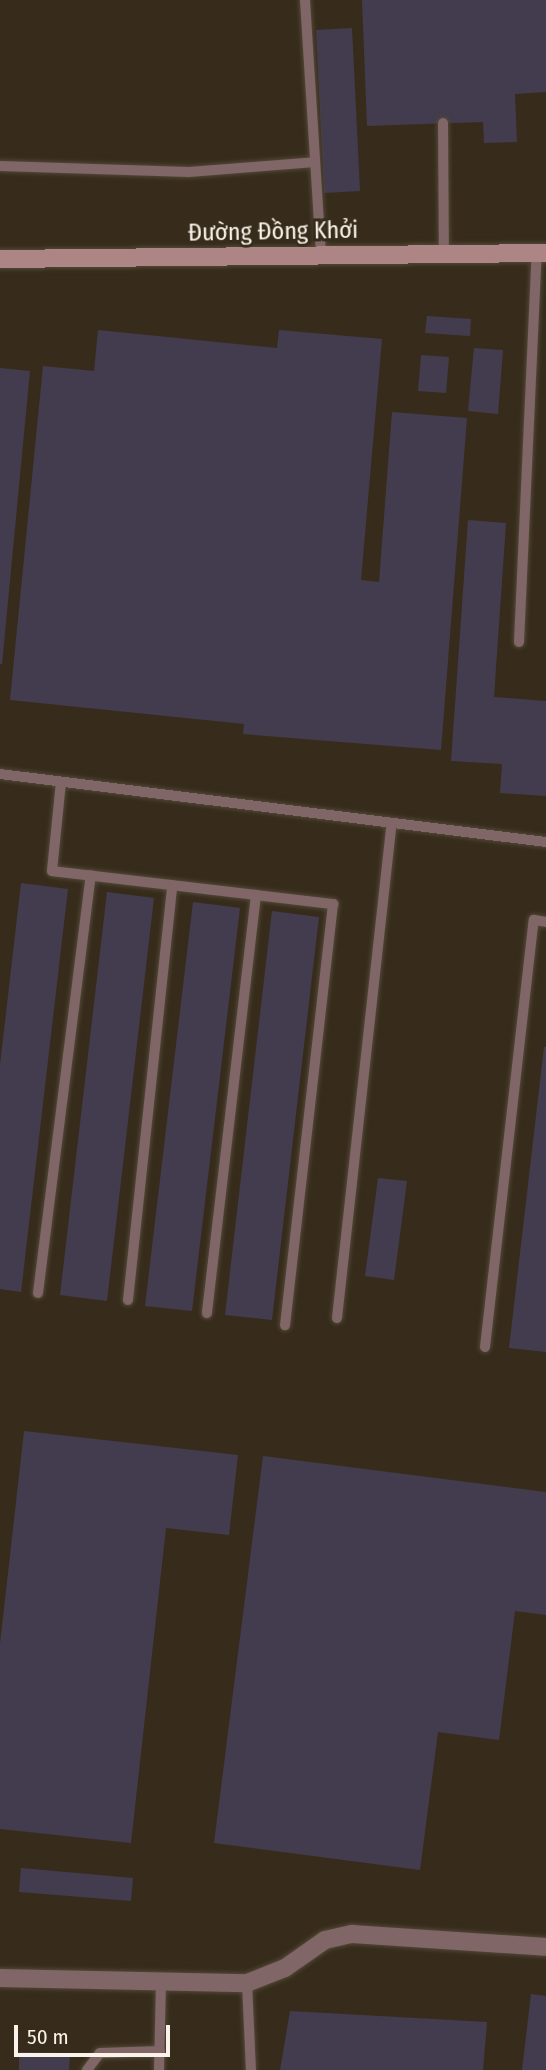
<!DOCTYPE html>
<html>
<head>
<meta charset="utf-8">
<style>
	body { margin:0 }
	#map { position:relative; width:546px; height:2070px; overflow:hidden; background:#372c1b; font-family:"Fira Sans Condensed",sans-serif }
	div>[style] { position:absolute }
	.building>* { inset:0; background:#433c4e }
	.roads { filter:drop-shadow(0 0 2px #524838) drop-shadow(0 0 2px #524838) }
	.service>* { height:10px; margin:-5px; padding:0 5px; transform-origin:5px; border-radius:5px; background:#806666 }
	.minor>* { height:18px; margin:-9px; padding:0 9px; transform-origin:9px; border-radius:9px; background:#806666 }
	.secondary>* { height:18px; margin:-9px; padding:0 9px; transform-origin:9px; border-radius:9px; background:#ad8585 }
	span { translate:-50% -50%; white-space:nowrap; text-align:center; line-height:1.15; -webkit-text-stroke:6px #372c1b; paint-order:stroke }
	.street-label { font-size:24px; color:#faf3e9 }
	.scale { position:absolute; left:14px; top:2025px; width:156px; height:32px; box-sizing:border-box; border:4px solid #faf3e9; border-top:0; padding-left:9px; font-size:21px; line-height:24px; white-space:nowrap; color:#faf3e9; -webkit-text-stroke:5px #372c1b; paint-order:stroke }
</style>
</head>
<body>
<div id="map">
	<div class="building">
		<i style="clip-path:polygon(362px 0,546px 0,546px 92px,515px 94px,517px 142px,484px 143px,483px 122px,367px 126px)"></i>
		<i style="clip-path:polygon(352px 28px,360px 191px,324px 193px,316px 30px)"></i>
		<i style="clip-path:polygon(427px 316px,471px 319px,470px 336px,425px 333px)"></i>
		<i style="clip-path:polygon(98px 330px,277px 348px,279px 330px,382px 339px,361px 580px,379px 582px,392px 412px,467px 418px,441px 750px,243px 734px,244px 724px,10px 700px,43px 366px,94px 371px)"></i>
		<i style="clip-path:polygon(474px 348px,503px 350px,498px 414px,468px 411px)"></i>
		<i style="clip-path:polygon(421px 355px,449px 357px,446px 393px,418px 391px)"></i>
		<i style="clip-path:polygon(0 368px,30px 371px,2px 664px,0 664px)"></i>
		<i style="clip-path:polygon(468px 520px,506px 523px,494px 697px,546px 701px,546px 796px,500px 793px,502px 764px,451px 761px)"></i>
		<i style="clip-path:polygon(21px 883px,68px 889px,21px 1292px,0 1289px,0 1065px)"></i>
		<i style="clip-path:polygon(107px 892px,154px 898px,107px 1301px,60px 1295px)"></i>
		<i style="clip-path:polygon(193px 902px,240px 908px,192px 1311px,145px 1306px)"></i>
		<i style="clip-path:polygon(272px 911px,319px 917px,272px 1320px,225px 1315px)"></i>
		<i style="clip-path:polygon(544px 1047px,546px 1047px,546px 1352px,509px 1348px)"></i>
		<i style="clip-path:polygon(378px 1178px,407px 1181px,394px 1280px,365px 1276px)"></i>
		<i style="clip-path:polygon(24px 1431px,238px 1455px,229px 1535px,166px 1528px,131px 1843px,0 1829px,0 1644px)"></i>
		<i style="clip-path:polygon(263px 1456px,546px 1492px,546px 1615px,515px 1611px,499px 1740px,438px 1732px,420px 1870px,214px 1843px)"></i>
		<i style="clip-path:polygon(21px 1868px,133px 1878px,131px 1901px,19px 1892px)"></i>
		<i style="clip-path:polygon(531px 1994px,546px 1996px,546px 2070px,522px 2070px)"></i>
		<i style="clip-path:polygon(290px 2011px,487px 2022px,483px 2070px,280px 2070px)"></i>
		<i style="clip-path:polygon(19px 2052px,70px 2053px,69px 2070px,19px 2070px)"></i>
	</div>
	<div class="roads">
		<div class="service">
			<i style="left:305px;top:0;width:257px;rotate:86.4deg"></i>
			<i style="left:443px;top:123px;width:130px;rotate:89.6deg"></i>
			<i style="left:0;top:166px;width:189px;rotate:1.8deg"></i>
			<i style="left:189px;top:172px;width:126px;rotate:-4.5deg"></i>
			<i style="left:519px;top:642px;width:389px;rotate:-87.4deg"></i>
			<i style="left:0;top:774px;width:550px;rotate:7.1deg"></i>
			<i style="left:61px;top:782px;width:89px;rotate:95.8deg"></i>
			<i style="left:52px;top:871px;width:205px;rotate:6.7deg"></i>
			<i style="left:256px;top:895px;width:421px;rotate:96.7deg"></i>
			<i style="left:256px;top:895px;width:78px;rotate:6.7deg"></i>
			<i style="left:333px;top:904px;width:424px;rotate:96.5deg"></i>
			<i style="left:38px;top:1293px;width:421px;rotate:-82.8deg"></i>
			<i style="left:128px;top:1300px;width:417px;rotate:-83.9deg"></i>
			<i style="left:337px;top:1318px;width:498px;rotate:-83.7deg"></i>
			<i style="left:485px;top:1347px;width:430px;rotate:-83.5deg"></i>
			<i style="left:534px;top:920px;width:12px;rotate:9deg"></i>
			<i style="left:247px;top:1983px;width:87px;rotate:87.4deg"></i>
			<i style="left:87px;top:2070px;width:21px;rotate:-53deg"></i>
			<i style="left:100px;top:2053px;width:60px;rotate:-1.9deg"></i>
			<i style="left:159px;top:2070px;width:89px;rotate:-88.7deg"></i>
		</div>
		<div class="minor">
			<i style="left:0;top:1978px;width:247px;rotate:1.2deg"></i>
			<i style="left:247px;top:1983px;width:41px;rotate:-21.5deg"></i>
			<i style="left:285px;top:1968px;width:49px;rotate:-35deg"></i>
			<i style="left:325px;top:1940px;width:28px;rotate:-13deg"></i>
			<i style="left:352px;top:1934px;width:194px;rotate:3.8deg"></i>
		</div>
		<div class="secondary">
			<i style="left:0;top:259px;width:546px;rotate:-0.63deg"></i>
		</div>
	</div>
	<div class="street-label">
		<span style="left:273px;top:232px;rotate:-1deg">Đường Đồng Khởi</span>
	</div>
	<div class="scale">50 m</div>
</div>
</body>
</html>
